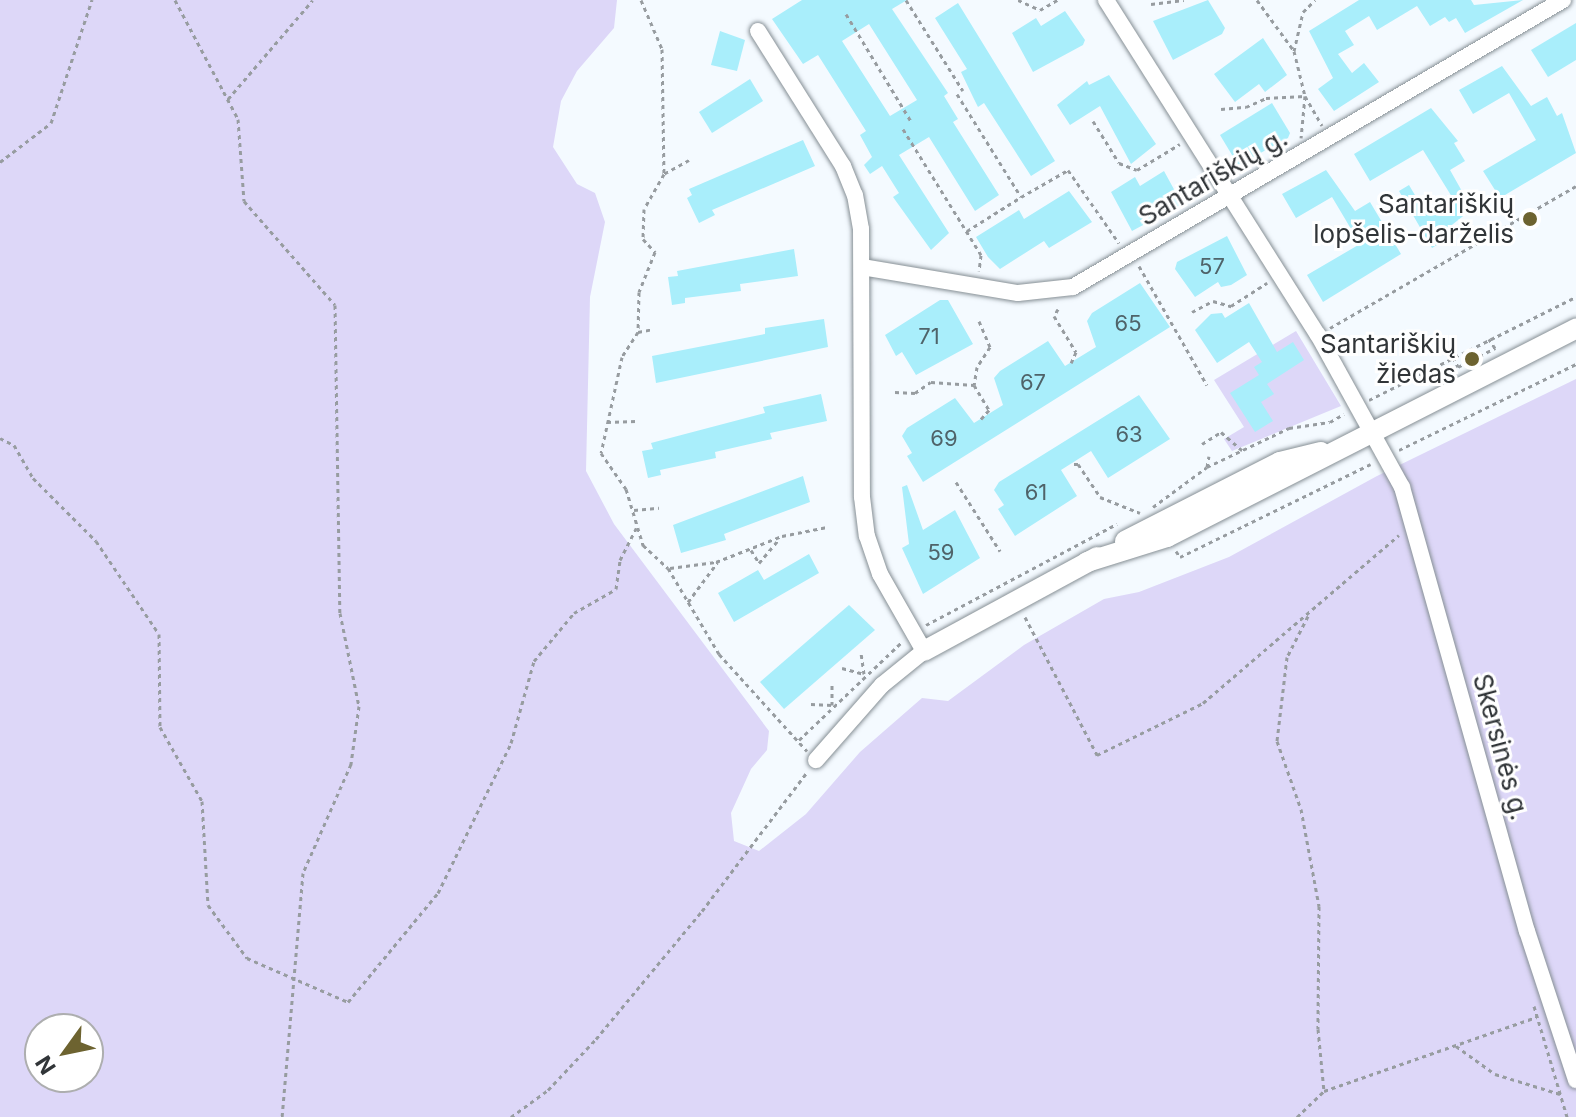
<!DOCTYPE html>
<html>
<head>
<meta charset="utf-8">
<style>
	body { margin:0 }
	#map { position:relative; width:1576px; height:1117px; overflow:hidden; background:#f4faff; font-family:Inter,sans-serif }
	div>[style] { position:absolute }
	.green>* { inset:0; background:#ddd7f8 }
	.building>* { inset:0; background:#a9eefb }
	.path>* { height:3px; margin-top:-1.5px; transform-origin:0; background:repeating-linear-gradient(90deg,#979ca0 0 4px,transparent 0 8px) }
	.roads { filter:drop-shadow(0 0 2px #868f95) drop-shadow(0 0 2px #868f95) }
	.minor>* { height:16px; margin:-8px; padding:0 8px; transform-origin:8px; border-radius:8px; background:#fff }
	.major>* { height:20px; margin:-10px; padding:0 10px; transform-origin:10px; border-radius:10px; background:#fff }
	.dots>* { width:22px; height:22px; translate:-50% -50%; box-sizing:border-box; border:4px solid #fff; border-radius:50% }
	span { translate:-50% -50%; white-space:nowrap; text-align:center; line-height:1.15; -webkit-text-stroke:6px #fff; paint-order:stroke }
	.number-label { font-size:22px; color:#4f6369 }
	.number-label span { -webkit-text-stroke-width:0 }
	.street-label { font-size:26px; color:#313538 }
	.poi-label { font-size:26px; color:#313538 }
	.right { translate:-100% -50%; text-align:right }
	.north { position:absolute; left:24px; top:1013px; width:80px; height:80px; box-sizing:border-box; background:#fff; border:2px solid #adaeaf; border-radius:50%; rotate:237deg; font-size:22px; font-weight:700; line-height:32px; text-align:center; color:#313538 }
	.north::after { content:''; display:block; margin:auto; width:28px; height:36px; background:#6d6330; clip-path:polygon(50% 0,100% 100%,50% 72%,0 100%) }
</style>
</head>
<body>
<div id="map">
	<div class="green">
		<i style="clip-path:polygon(evenodd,0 0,617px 0,614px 28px,577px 71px,561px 101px,553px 147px,577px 184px,595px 193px,605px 222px,590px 297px,586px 471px,614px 524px,769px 731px,767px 750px,751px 769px,731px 813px,734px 841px,759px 851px,806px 814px,860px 752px,922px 698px,948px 701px,1024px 645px,1104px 599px,1139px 592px,1229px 557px,1377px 476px,1576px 379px,1576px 1117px,0 1117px,0 0,40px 1029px,88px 1029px,88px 1077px,40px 1077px,40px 1029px)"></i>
		<i style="clip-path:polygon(1296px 331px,1341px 406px,1232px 451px,1224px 439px,1244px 427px,1214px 380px)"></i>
	</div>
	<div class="building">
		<i style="clip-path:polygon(evenodd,802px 0,907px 0,892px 9px,948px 93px,944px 96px,958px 119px,953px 122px,999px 195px,975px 211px,929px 137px,899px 155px,949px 233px,931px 250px,893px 197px,899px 193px,882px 166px,870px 174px,864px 165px,872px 157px,860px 135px,866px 131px,818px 55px,803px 64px,772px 19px,802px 0,869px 24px,917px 100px,890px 116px,842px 41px,869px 24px)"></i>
		<i style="clip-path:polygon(1208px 0,1225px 28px,1222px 34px,1173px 60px,1153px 21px)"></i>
		<i style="clip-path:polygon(1359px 0,1471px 0,1474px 5px,1523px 0,1465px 33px,1456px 18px,1449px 22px,1445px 17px,1430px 26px,1417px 6px,1377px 30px,1369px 16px,1345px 31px,1354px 45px,1338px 54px,1352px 73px,1364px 63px,1379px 82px,1334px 111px,1318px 89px,1333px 78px,1309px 31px)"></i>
		<i style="clip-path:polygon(958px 3px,1055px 161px,1031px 176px,984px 103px,978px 107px,973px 97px,961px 72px,967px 69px,935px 18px)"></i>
		<i style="clip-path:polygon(1065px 11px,1085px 40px,1083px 45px,1033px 72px,1012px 33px,1036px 18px,1041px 26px)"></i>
		<i style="clip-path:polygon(1576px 23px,1576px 60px,1548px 77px,1531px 50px)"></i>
		<i style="clip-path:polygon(720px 31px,745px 40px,737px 71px,711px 65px)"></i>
		<i style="clip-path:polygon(1263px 38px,1287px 75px,1265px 92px,1259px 84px,1235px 102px,1214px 74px)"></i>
		<i style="clip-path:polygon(1502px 66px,1531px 106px,1547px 97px,1557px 116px,1562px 113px,1576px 153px,1500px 198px,1483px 171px,1536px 140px,1509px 93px,1473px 114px,1459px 90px)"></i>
		<i style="clip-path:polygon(1109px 75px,1156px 144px,1131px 164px,1100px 106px,1070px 125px,1057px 105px,1087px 81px,1089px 85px)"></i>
		<i style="clip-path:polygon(750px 79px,763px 101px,712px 133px,699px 112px)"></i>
		<i style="clip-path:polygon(1272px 103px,1290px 133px,1288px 138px,1238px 165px,1220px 135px)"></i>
		<i style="clip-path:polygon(1431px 108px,1458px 141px,1454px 143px,1465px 161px,1450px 170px,1472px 209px,1438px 236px,1442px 242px,1432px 248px,1399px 191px,1409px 185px,1425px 212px,1452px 197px,1423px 150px,1370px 181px,1354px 154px)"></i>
		<i style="clip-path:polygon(803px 140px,815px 166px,712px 210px,715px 215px,699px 223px,687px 198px,692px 195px,689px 189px)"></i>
		<i style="clip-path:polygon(1326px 170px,1355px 211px,1370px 202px,1401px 254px,1323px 302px,1307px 275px,1360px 244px,1332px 197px,1296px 218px,1282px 194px)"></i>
		<i style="clip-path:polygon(1164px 171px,1182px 204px,1132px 231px,1111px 192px,1135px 177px,1140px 186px)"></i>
		<i style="clip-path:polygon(1069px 191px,1092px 222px,1049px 248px,1044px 241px,1000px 269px,988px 257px,976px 237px,1019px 210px,1024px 219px)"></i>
		<i style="clip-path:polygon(1227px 236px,1247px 275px,1231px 285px,1221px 287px,1218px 282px,1195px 297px,1175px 269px,1177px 262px)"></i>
		<i style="clip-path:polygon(794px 249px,798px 276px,740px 284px,741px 291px,685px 298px,685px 303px,672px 305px,668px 277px,678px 276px,677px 271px)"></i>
		<i style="clip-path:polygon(1140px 283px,1170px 327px,923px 482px,907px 456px,912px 453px,902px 436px,907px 428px,955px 398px,974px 423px,1003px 405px,994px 378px,1000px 371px,1048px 341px,1065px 366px,1096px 347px,1087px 321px,1092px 313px)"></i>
		<i style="clip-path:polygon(940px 300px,948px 300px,973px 344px,916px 375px,902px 352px,896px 356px,885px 335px)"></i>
		<i style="clip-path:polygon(1249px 303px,1277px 352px,1293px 342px,1304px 360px,1267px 384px,1274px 394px,1261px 402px,1273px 421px,1255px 432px,1230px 393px,1259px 375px,1254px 367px,1262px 362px,1249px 342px,1217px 363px,1195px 330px,1211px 314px,1222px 313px,1225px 318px)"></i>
		<i style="clip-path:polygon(824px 319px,828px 347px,656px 383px,652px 356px,765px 334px,765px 328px)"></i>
		<i style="clip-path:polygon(821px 394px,827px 421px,770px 433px,772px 439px,715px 452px,716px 458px,660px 470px,661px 475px,648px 478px,642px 451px,653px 449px,651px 443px,765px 413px,763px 407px)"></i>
		<i style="clip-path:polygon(1139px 395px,1170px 439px,1108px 478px,1091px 451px,1061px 470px,1077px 496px,1015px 536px,998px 509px,1004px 505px,994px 490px,999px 482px)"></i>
		<i style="clip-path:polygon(803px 476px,810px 502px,724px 534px,726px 540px,681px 553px,673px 525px)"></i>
		<i style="clip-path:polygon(907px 485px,923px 530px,955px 510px,980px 558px,923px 594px,902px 548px,909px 544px,902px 487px)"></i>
		<i style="clip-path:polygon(809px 554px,819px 573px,734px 622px,718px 593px,758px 570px,764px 580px)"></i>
		<i style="clip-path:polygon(849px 605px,875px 630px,784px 709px,760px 682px)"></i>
	</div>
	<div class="path">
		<i style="left:175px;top:0;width:135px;rotate:62.1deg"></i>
		<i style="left:238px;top:119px;width:82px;rotate:85.8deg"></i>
		<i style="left:244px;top:201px;width:138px;rotate:48.8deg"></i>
		<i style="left:335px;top:305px;width:308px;rotate:89.1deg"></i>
		<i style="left:340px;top:613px;width:95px;rotate:78.5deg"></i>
		<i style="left:359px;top:706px;width:59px;rotate:97.9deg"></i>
		<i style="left:351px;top:764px;width:119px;rotate:113.8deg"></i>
		<i style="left:303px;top:873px;width:245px;rotate:94.9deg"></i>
		<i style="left:641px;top:0;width:53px;rotate:66.8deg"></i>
		<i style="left:662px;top:49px;width:125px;rotate:89.1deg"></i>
		<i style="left:906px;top:0;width:107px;rotate:57.9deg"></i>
		<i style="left:1018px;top:0;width:24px;rotate:24deg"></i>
		<i style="left:1040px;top:10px;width:20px;rotate:-30deg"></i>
		<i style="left:1257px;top:0;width:63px;rotate:54deg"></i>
		<i style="left:1294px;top:51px;width:46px;rotate:76.3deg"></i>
		<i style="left:1305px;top:96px;width:34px;rotate:60deg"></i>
		<i style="left:1151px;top:4px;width:33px;rotate:-7deg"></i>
		<i style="left:846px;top:14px;width:127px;rotate:58.8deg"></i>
		<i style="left:1294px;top:51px;width:40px;rotate:-77deg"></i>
		<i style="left:1303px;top:12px;width:17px;rotate:-45deg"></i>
		<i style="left:957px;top:94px;width:121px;rotate:58.1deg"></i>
		<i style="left:1021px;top:197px;width:54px;rotate:-29.9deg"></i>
		<i style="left:1068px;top:170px;width:89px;rotate:55.1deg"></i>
		<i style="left:228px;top:99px;width:130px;rotate:-49.4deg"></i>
		<i style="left:1221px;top:109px;width:25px;rotate:-5deg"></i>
		<i style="left:1246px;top:107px;width:22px;rotate:-24deg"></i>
		<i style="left:1266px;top:98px;width:39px;rotate:-3deg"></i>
		<i style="left:1305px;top:96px;width:42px;rotate:95.4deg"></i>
		<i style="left:1093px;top:121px;width:49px;rotate:58.2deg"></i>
		<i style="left:1119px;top:163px;width:19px;rotate:21deg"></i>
		<i style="left:1137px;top:170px;width:50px;rotate:-31.2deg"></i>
		<i style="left:903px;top:129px;width:148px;rotate:58.2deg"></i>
		<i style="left:981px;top:255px;width:16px;rotate:97deg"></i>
		<i style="left:689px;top:160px;width:29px;rotate:151deg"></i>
		<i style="left:664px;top:174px;width:40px;rotate:119.7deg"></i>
		<i style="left:644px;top:209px;width:30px;rotate:92deg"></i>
		<i style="left:643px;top:239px;width:18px;rotate:47deg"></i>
		<i style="left:655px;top:252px;width:43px;rotate:111.8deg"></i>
		<i style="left:639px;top:292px;width:40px;rotate:91.4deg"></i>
		<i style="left:638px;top:332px;width:30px;rotate:123deg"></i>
		<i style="left:622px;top:357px;width:98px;rotate:102.3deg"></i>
		<i style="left:601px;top:453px;width:44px;rotate:55.2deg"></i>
		<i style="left:626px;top:489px;width:59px;rotate:73.1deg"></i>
		<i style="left:643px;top:545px;width:34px;rotate:43deg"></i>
		<i style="left:668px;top:568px;width:100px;rotate:59.3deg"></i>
		<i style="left:719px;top:654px;width:131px;rotate:47.8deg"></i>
		<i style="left:0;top:162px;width:64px;rotate:-37.4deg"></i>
		<i style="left:51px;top:123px;width:130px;rotate:-71.6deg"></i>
		<i style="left:967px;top:231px;width:64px;rotate:-32.2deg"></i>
		<i style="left:1139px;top:266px;width:137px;rotate:60.3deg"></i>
		<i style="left:1058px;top:309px;width:8px;rotate:120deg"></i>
		<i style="left:1054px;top:316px;width:42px;rotate:58.6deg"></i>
		<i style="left:1076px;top:352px;width:12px;rotate:114deg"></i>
		<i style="left:1192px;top:312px;width:24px;rotate:-28deg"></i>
		<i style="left:1213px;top:301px;width:19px;rotate:16deg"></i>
		<i style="left:1231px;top:306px;width:43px;rotate:-32.6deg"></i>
		<i style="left:979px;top:321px;width:28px;rotate:67deg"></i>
		<i style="left:990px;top:347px;width:24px;rotate:123deg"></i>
		<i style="left:977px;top:367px;width:18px;rotate:99deg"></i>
		<i style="left:974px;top:385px;width:29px;rotate:59deg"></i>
		<i style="left:989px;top:410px;width:13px;rotate:132deg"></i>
		<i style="left:1330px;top:328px;width:284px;rotate:-30deg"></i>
		<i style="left:638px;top:332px;width:15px;rotate:-11deg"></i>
		<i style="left:1453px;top:357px;width:11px;rotate:63deg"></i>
		<i style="left:1458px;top:367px;width:42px;rotate:-27.2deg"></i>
		<i style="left:1495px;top:348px;width:11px;rotate:-124deg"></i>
		<i style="left:895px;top:392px;width:20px;rotate:3deg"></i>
		<i style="left:915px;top:393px;width:19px;rotate:-35deg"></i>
		<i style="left:931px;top:382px;width:43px;rotate:4deg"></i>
		<i style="left:1369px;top:400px;width:231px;rotate:-26.5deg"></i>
		<i style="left:607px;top:422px;width:29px;rotate:-2deg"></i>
		<i style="left:0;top:438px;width:16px;rotate:27deg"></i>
		<i style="left:14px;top:445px;width:38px;rotate:60deg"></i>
		<i style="left:33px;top:478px;width:89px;rotate:45deg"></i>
		<i style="left:96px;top:541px;width:112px;rotate:55.9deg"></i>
		<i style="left:159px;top:634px;width:93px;rotate:89.4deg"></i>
		<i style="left:160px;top:727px;width:85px;rotate:60.4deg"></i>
		<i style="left:202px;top:801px;width:104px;rotate:86.7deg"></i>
		<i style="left:208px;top:905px;width:66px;rotate:53.7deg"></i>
		<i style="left:247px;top:958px;width:110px;rotate:23.5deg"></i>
		<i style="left:348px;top:1002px;width:141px;rotate:-50.5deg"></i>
		<i style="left:438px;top:893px;width:167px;rotate:-64deg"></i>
		<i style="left:511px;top:743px;width:85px;rotate:-74.3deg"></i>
		<i style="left:534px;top:661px;width:62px;rotate:-50.2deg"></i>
		<i style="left:574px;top:613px;width:48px;rotate:-29.7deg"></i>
		<i style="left:616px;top:589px;width:29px;rotate:-82deg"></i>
		<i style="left:620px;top:560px;width:36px;rotate:-63deg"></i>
		<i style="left:1202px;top:444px;width:22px;rotate:-32deg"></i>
		<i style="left:1221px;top:432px;width:28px;rotate:41deg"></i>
		<i style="left:1399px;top:450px;width:197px;rotate:-25.9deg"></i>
		<i style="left:1074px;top:464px;width:4px"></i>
		<i style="left:1078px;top:464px;width:40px;rotate:56deg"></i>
		<i style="left:1100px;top:497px;width:43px;rotate:21.8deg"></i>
		<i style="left:1207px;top:467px;width:11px;rotate:-80deg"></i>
		<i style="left:956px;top:482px;width:82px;rotate:57.5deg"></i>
		<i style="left:1153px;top:507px;width:67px;rotate:-36.5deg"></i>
		<i style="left:1207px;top:467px;width:91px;rotate:-25.4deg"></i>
		<i style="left:1289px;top:428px;width:41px;rotate:-8.3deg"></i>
		<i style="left:1330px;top:422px;width:16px;rotate:-30deg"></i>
		<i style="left:634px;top:510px;width:25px;rotate:-5deg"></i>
		<i style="left:751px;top:550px;width:15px;rotate:58deg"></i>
		<i style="left:759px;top:563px;width:31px;rotate:-50deg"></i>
		<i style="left:1176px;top:551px;width:7px;rotate:56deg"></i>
		<i style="left:1180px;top:557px;width:212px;rotate:-26deg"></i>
		<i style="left:670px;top:568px;width:46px;rotate:-7.4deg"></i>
		<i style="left:716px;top:562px;width:71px;rotate:-21.5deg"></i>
		<i style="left:782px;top:536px;width:46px;rotate:-11.3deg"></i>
		<i style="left:688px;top:602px;width:49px;rotate:-53.4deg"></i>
		<i style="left:1308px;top:616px;width:46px;rotate:117.1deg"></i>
		<i style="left:1287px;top:657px;width:85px;rotate:96.8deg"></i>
		<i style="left:1277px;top:741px;width:72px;rotate:70.6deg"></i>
		<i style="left:1301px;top:809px;width:99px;rotate:79.5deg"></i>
		<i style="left:1319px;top:906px;width:123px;rotate:90.5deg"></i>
		<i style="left:1318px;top:1029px;width:62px;rotate:84.5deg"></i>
		<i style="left:1025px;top:617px;width:156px;rotate:62.4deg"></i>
		<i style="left:1097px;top:755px;width:118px;rotate:-26.1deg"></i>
		<i style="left:1203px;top:703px;width:258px;rotate:-40.6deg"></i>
		<i style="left:926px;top:625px;width:216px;rotate:-27.9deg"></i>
		<i style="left:842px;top:668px;width:23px;rotate:15deg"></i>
		<i style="left:864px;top:674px;width:22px;rotate:-98deg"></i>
		<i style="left:811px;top:704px;width:21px;rotate:3deg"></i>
		<i style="left:832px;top:705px;width:23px;rotate:-90deg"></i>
		<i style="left:799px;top:740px;width:144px;rotate:-43.6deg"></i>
		<i style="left:1534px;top:1006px;width:116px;rotate:73.4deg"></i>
		<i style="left:1456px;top:1046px;width:48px;rotate:35.7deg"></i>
		<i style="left:1495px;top:1074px;width:68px;rotate:17.1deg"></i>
		<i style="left:511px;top:1117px;width:46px;rotate:-36.1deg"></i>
		<i style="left:548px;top:1090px;width:70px;rotate:-46.7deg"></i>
		<i style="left:596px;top:1039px;width:166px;rotate:-50.4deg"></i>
		<i style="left:702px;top:911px;width:174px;rotate:-52.9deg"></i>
		<i style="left:1297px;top:1117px;width:37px;rotate:-44deg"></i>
		<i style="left:1324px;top:1091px;width:225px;rotate:-19.2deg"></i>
	</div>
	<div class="roads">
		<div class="minor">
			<i style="left:1106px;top:0;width:396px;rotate:57.7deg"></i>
			<i style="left:1318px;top:335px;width:174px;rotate:61.1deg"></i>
			<i style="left:1402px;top:487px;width:461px;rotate:74.3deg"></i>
			<i style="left:1527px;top:931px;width:157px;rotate:71.8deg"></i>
			<i style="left:758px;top:31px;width:160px;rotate:57.8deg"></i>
			<i style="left:843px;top:166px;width:31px;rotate:68deg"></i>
			<i style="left:855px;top:195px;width:35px;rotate:80deg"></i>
			<i style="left:861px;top:229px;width:268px;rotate:89.8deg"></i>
			<i style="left:862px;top:497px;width:39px;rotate:83deg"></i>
			<i style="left:867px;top:536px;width:40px;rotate:71.1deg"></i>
			<i style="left:880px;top:574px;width:89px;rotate:60.3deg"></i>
			<i style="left:924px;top:651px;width:54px;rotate:141deg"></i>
			<i style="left:882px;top:685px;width:100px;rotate:131.3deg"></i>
			<i style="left:862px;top:267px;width:158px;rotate:9.5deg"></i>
			<i style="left:1018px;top:293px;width:55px;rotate:-6.2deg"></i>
			<i style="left:1073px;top:287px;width:568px;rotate:-30.36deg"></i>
		</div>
		<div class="major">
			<i style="left:1125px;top:541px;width:174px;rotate:-27deg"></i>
			<i style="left:1280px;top:462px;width:42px;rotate:-13.7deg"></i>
			<i style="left:1087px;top:562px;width:84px;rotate:-17.4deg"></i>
			<i style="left:1167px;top:537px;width:459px;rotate:-27deg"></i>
			<i style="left:924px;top:651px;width:197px;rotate:-28.5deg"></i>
		</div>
	</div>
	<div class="dots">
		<i style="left:1530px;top:219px;background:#6d6330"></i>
		<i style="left:1472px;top:359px;background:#6d6330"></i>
	</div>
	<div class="number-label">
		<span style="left:1212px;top:267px">57</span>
		<span style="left:1128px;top:324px">65</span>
		<span style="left:929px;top:337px">71</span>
		<span style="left:1033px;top:383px">67</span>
		<span style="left:1129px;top:435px">63</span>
		<span style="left:944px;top:439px">69</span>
		<span style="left:1036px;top:493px">61</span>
		<span style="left:941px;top:553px">59</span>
	</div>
	<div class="street-label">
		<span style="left:1213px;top:177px;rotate:-30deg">Santariškių g.</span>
		<span style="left:1501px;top:747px;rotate:75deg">Skersinės g.</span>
	</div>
	<div class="poi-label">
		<span class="right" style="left:1514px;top:219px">Santariškių<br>lopšelis-darželis</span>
		<span class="right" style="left:1456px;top:359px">Santariškių<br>žiedas</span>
	</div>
	<div class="north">N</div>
</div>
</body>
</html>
